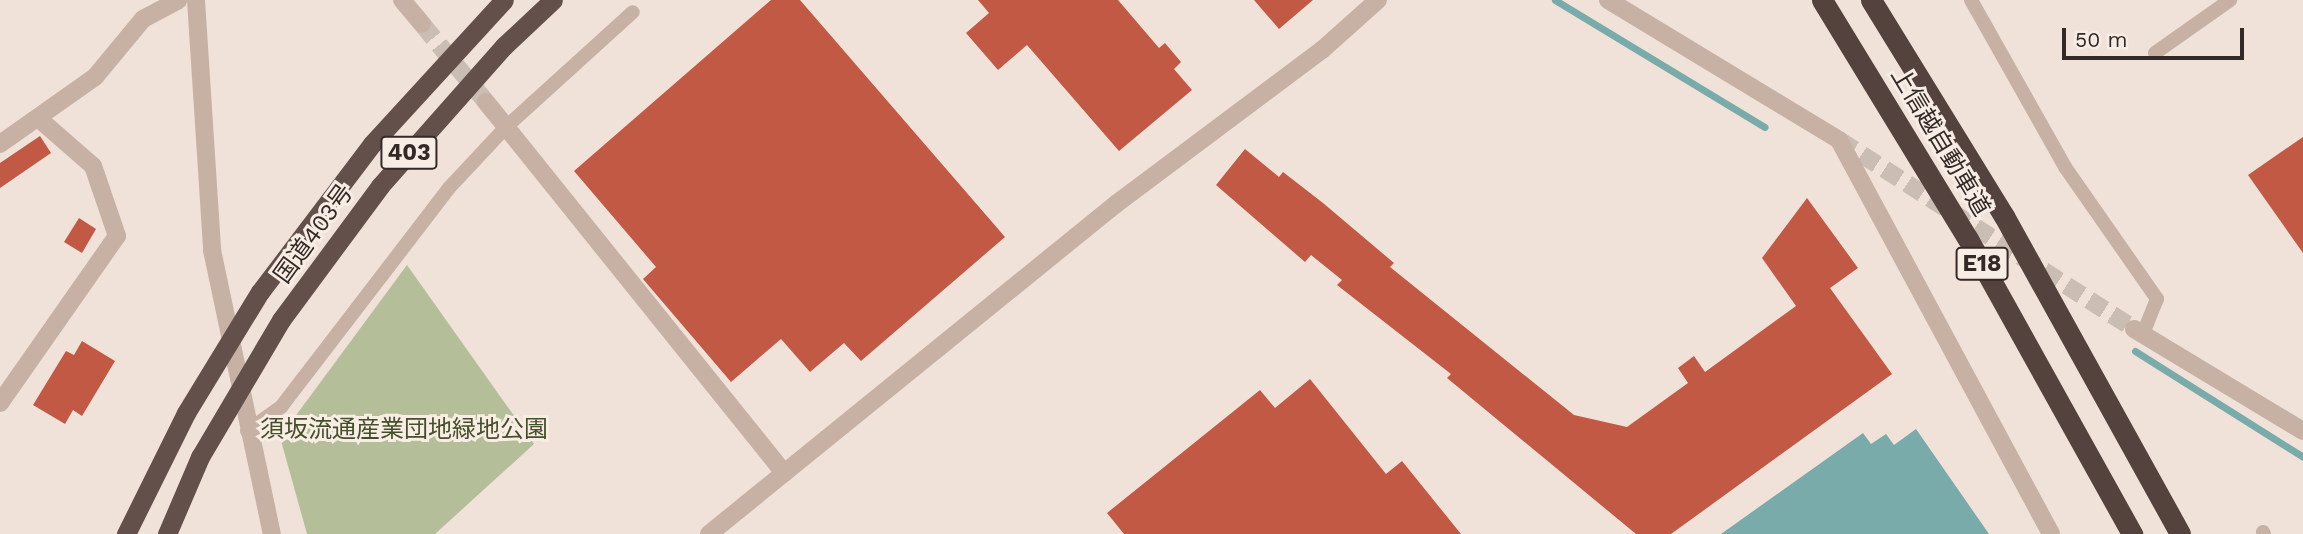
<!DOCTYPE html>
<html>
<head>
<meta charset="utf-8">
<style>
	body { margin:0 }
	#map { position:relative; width:2303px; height:534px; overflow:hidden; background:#f0e2d8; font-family:"Work Sans","Noto Sans JP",sans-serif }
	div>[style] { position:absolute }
	.green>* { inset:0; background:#b4be99 }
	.water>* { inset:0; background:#78aba9 }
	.stream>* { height:7px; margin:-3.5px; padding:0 3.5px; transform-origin:3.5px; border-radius:3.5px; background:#78aba9 }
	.building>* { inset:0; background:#c15945 }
	.minor-tunnel>* { height:18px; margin-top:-9px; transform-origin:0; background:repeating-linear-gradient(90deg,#cabdb4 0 18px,transparent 0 27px) }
	.tertiary-tunnel>* { height:18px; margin-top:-9px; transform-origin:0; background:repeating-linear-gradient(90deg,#cabdb4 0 18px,transparent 0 27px) }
	.service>* { height:14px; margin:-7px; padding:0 7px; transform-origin:7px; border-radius:7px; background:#c7b1a5 }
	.minor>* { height:18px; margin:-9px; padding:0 9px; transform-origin:9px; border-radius:9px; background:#c7b1a5 }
	.tertiary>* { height:18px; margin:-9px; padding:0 9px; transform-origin:9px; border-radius:9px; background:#c7b1a5 }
	.trunk>* { height:19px; margin:-9.5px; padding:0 9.5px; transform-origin:9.5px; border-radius:9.5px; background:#64504a }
	.motorway>* { height:21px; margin:-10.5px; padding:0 10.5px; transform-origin:10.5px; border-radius:10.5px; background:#53423d }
	.trunk-bridge>* { height:19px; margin:-9.5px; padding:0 9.5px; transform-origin:9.5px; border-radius:9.5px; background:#64504a }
	span { translate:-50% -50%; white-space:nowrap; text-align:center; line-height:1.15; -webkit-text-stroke:6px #f8ede4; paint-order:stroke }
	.shield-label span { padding:2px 5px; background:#f8ede4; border:2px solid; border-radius:5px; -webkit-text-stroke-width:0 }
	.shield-label { font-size:23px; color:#332926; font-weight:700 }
	.street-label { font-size:24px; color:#332926 }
	.park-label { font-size:24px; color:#45502b }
	.scale { position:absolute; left:2062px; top:28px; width:182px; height:32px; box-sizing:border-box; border:4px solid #332926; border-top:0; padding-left:9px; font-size:21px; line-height:24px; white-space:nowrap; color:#332926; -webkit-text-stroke:5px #f8ede4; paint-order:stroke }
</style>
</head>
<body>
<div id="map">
	<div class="green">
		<i style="clip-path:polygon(407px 265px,534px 444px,435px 534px,307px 534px,280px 437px)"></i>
	</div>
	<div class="water">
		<i style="clip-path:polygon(1916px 429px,1989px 534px,1721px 534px,1863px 433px,1871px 444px,1886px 434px,1894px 445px)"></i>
	</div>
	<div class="stream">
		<i style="left:1555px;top:0;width:245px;rotate:31.2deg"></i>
		<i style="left:2135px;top:351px;width:199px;rotate:32.2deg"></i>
	</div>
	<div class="building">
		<i style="clip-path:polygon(771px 0,800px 0,1005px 237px,861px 361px,844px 343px,810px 372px,781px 339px,731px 382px,643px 279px,656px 267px,574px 171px)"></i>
		<i style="clip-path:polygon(978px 0,1118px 0,1159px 48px,1165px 43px,1181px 62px,1174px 69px,1192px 90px,1119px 151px,1027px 45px,998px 70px,966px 33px,989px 13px)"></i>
		<i style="clip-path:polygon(1254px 0,1313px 0,1279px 29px)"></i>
		<i style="clip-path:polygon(40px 136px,51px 153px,0 188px,0 163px)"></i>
		<i style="clip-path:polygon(2303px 137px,2303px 253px,2248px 175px)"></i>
		<i style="clip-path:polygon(1245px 149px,1279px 177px,1283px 172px,1323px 203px,1394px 263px,1390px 267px,1574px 415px,1627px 427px,1688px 383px,1678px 368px,1694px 356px,1705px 372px,1796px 306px,1762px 258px,1807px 198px,1858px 268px,1830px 288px,1892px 374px,1671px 534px,1636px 534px,1447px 378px,1451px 374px,1337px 285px,1342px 280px,1311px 255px,1305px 262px,1216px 185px)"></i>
		<i style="clip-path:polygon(79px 218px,96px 229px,82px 253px,64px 242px)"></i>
		<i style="clip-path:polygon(82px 341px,115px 361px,82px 416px,73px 410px,65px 424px,33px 405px,66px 351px,74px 355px)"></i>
		<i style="clip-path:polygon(1310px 379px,1386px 474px,1402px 461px,1461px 534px,1124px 534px,1107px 513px,1260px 390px,1275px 408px)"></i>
	</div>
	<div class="minor-tunnel">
		<i style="left:422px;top:24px;width:101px;rotate:50.6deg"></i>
	</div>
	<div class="tertiary-tunnel">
		<i style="left:1839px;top:140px;width:350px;rotate:32.6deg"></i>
	</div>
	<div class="service">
		<i style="left:1971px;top:0;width:192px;rotate:60.6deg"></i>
		<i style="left:2065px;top:167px;width:161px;rotate:55.1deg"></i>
		<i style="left:2157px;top:299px;width:38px;rotate:112deg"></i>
		<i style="left:2155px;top:53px;width:92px;rotate:-35.2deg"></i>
		<i style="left:247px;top:431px;width:42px;rotate:-35.2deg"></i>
		<i style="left:281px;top:407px;width:276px;rotate:-52.5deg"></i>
		<i style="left:449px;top:188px;width:83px;rotate:-46.9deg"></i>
		<i style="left:506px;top:127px;width:171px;rotate:-42.2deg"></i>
		<i style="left:2263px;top:532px;width:2px;rotate:63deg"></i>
	</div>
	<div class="minor">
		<i style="left:402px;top:0;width:31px;rotate:50deg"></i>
		<i style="left:486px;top:102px;width:32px;rotate:51deg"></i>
		<i style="left:1839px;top:140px;width:447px;rotate:61.7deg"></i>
		<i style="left:0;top:144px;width:116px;rotate:-35.2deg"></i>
		<i style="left:95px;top:77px;width:75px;rotate:-50.4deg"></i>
		<i style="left:143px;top:19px;width:40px;rotate:-28deg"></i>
		<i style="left:0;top:403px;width:204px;rotate:-55deg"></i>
		<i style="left:117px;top:236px;width:74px;rotate:-108.9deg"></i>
		<i style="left:93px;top:166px;width:73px;rotate:-138.9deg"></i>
	</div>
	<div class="tertiary">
		<i style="left:196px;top:0;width:251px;rotate:86.3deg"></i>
		<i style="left:212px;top:250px;width:290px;rotate:78.1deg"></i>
		<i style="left:1608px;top:0;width:270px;rotate:31.2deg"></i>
		<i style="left:506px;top:127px;width:444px;rotate:51.2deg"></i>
		<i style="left:2134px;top:329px;width:197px;rotate:31.1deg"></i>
		<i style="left:709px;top:534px;width:524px;rotate:-39.04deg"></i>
		<i style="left:1116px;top:204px;width:257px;rotate:-36.8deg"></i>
		<i style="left:1322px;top:50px;width:75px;rotate:-41.8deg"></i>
	</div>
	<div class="trunk">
		<i style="left:260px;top:292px;width:186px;rotate:-52.9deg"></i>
		<i style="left:372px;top:144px;width:195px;rotate:-47.5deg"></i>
		<i style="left:281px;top:320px;width:167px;rotate:-53.5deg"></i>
		<i style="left:380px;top:186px;width:187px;rotate:-48.5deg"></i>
		<i style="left:504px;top:46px;width:67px;rotate:-43.2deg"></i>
		<i style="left:126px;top:534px;width:135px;rotate:-63.6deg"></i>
		<i style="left:167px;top:534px;width:84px;rotate:-66.8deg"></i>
	</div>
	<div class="motorway">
		<i style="left:1822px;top:0;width:280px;rotate:58.6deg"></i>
		<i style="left:1968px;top:239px;width:338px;rotate:60.9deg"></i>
		<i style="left:1871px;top:0;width:254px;rotate:58.4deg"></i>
		<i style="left:2004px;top:216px;width:363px;rotate:61deg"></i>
	</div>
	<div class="trunk-bridge">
		<i style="left:186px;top:413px;width:142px;rotate:-58.6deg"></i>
		<i style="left:200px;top:457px;width:159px;rotate:-59.4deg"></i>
	</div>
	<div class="shield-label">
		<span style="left:409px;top:153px">403</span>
		<span style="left:1982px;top:264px">E18</span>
	</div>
	<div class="street-label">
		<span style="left:1940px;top:142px;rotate:59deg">上信越自動車道</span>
		<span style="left:314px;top:234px;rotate:-54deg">国道403号</span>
	</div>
	<div class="park-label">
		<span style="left:404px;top:430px">須坂流通産業団地緑地公園</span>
	</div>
	<div class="scale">50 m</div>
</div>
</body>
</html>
